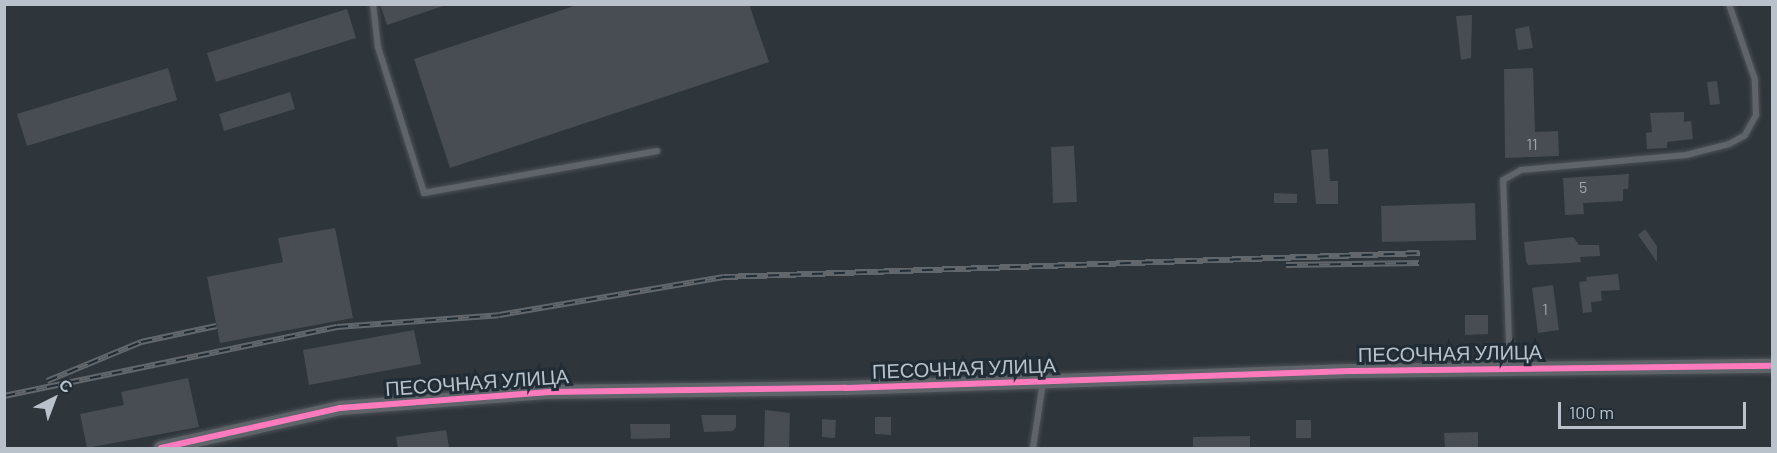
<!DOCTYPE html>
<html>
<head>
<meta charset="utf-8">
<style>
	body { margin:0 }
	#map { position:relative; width:1777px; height:453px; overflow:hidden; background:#2e353b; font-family:Barlow,sans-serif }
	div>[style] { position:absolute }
	.building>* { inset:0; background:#474d52 }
	.roads { filter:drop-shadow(0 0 2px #4c5156) drop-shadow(0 0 2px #4c5156) }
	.service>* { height:6px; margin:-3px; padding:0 3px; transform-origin:3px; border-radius:3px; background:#5e6469 }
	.tertiary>* { height:14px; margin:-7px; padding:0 7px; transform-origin:7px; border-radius:7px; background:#5e6469 }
	.rail>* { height:6px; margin-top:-3px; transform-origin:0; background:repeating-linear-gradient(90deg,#202d36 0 11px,#62676c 0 22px); box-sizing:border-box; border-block:2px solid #62676c }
	.cycleway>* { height:6px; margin:-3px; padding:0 3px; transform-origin:3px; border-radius:3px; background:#fd7abc }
	span { translate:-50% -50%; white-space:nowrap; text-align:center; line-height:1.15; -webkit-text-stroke:6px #202d36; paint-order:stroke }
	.number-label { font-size:16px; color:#9ca5ad }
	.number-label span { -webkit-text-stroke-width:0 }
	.street-label { font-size:20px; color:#b9c2cb }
	.frame { position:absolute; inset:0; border:6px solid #b9c2cb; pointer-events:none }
	.north { position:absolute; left:24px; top:369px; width:60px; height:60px; -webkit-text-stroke:4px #202d36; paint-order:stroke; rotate:42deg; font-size:16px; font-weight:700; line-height:24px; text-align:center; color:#b9c2cb }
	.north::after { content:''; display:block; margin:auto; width:21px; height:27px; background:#b9c2cb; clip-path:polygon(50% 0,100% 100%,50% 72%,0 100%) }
	.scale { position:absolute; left:1558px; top:402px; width:188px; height:27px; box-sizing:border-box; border:3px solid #b9c2cb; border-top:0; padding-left:8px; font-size:18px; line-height:21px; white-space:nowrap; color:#b9c2cb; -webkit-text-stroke:4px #202d36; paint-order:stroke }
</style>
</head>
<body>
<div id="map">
	<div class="building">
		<i style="clip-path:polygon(380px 4px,443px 4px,443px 6px,387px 25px)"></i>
		<i style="clip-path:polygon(580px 4px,749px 4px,769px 62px,450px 168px,414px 59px)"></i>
		<i style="clip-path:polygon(347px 9px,356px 38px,216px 82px,207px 53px)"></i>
		<i style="clip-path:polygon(1472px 15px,1471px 58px,1461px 60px,1456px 16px)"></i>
		<i style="clip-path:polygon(1529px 26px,1533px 48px,1518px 50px,1515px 29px)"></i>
		<i style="clip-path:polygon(168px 68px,177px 100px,27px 146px,17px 114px)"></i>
		<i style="clip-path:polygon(1533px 68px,1535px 132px,1558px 131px,1559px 156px,1505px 158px,1504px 69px)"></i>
		<i style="clip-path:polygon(1717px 81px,1720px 104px,1710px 105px,1707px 82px)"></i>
		<i style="clip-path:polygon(290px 92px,295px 109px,224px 131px,219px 114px)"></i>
		<i style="clip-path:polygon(1684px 112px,1684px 122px,1691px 121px,1693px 139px,1667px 142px,1667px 148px,1647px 149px,1646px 133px,1652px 132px,1650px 113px)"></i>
		<i style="clip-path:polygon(1074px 146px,1077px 202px,1053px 203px,1051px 147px)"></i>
		<i style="clip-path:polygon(1328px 149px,1330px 181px,1338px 181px,1338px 204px,1316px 204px,1311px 150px)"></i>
		<i style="clip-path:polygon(1629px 174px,1628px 189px,1623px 189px,1623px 201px,1583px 203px,1584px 214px,1565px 215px,1563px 178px)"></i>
		<i style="clip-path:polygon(1274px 193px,1297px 194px,1297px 203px,1274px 203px)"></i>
		<i style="clip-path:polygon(1475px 203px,1476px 240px,1382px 242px,1381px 206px)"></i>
		<i style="clip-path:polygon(335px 228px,353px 318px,220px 343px,207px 277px,283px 262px,278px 238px)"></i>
		<i style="clip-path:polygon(1645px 229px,1657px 246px,1657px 262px,1638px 235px)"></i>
		<i style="clip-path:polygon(1573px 237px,1579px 245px,1599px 245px,1600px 256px,1580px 257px,1581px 262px,1571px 263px,1528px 265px,1526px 261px,1524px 242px)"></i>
		<i style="clip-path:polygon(1618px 274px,1620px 290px,1601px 291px,1602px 301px,1591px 302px,1592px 312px,1583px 313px,1579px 282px,1587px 281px,1586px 277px)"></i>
		<i style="clip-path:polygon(1553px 285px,1559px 330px,1538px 333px,1532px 288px)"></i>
		<i style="clip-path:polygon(1465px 315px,1488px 315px,1488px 334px,1465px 335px)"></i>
		<i style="clip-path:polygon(414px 330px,421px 364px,309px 385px,303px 350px)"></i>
		<i style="clip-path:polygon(188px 378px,199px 427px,87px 448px,80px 414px,124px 405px,121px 392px)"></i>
		<i style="clip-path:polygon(765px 410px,790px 413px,789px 448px,764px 448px)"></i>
		<i style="clip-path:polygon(701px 415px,736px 415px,736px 427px,733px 431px,704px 432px)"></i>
		<i style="clip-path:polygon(875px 417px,891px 417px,891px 435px,875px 434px)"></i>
		<i style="clip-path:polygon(822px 419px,836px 420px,835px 438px,822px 437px)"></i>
		<i style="clip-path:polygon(1296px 420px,1311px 420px,1311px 438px,1296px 438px)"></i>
		<i style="clip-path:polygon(630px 424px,670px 424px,670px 438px,631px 439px)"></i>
		<i style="clip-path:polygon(446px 430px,449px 447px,398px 448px,396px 437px)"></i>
		<i style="clip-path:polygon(1478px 432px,1478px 448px,1445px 448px,1444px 433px)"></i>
		<i style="clip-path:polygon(1250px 436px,1250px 448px,1193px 448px,1193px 437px)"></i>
	</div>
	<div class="roads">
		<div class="service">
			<i style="left:373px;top:4px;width:43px;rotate:83.4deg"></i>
			<i style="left:378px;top:47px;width:153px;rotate:72.5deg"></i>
			<i style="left:424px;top:193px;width:237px;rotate:-10.2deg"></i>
			<i style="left:1510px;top:368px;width:188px;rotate:-92.1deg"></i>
			<i style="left:1503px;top:180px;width:21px;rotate:-29deg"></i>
			<i style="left:1521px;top:170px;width:166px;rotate:-5.2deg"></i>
			<i style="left:1686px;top:155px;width:44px;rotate:-14.3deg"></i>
			<i style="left:1729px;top:144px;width:18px;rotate:-29deg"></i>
			<i style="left:1745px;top:135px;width:23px;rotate:-61deg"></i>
			<i style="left:1756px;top:115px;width:35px;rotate:-92deg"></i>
			<i style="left:1755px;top:80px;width:80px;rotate:-108.9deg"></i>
			<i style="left:1033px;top:448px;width:67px;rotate:-81.4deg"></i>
		</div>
		<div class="tertiary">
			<i style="left:161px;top:448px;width:183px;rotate:-12.6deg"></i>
			<i style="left:340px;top:408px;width:210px;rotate:-4.4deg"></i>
			<i style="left:549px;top:392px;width:297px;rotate:-0.8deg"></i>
			<i style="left:846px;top:388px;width:505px;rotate:-1.93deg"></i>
			<i style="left:1351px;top:371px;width:421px;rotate:-0.7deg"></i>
		</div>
	</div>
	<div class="rail">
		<i style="left:1286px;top:265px;width:133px;rotate:-0.9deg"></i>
		<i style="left:47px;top:381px;width:102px;rotate:-22.5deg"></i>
		<i style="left:141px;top:342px;width:77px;rotate:-12deg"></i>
		<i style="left:4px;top:396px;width:340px;rotate:-11.7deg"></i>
		<i style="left:337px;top:327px;width:162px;rotate:-4.2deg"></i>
		<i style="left:499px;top:315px;width:228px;rotate:-9.6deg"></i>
		<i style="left:724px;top:277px;width:696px;rotate:-1.97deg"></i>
	</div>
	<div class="cycleway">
		<i style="left:161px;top:448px;width:183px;rotate:-12.6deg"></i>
		<i style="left:340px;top:408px;width:210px;rotate:-4.4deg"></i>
		<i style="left:549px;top:392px;width:297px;rotate:-0.8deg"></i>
		<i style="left:846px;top:388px;width:505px;rotate:-1.93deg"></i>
		<i style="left:1351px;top:371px;width:421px;rotate:-0.7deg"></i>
	</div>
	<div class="number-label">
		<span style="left:1532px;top:144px">11</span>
		<span style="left:1583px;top:187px">5</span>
		<span style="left:1545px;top:309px">1</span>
	</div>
	<div class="street-label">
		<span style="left:1450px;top:353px;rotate:-1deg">ПЕСОЧНАЯ УЛИЦА</span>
		<span style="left:964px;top:368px;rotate:-2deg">ПЕСОЧНАЯ УЛИЦА</span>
		<span style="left:477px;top:382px;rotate:-4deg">ПЕСОЧНАЯ УЛИЦА</span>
	</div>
	<div class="frame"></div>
	<div class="north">С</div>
	<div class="scale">100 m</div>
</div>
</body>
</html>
